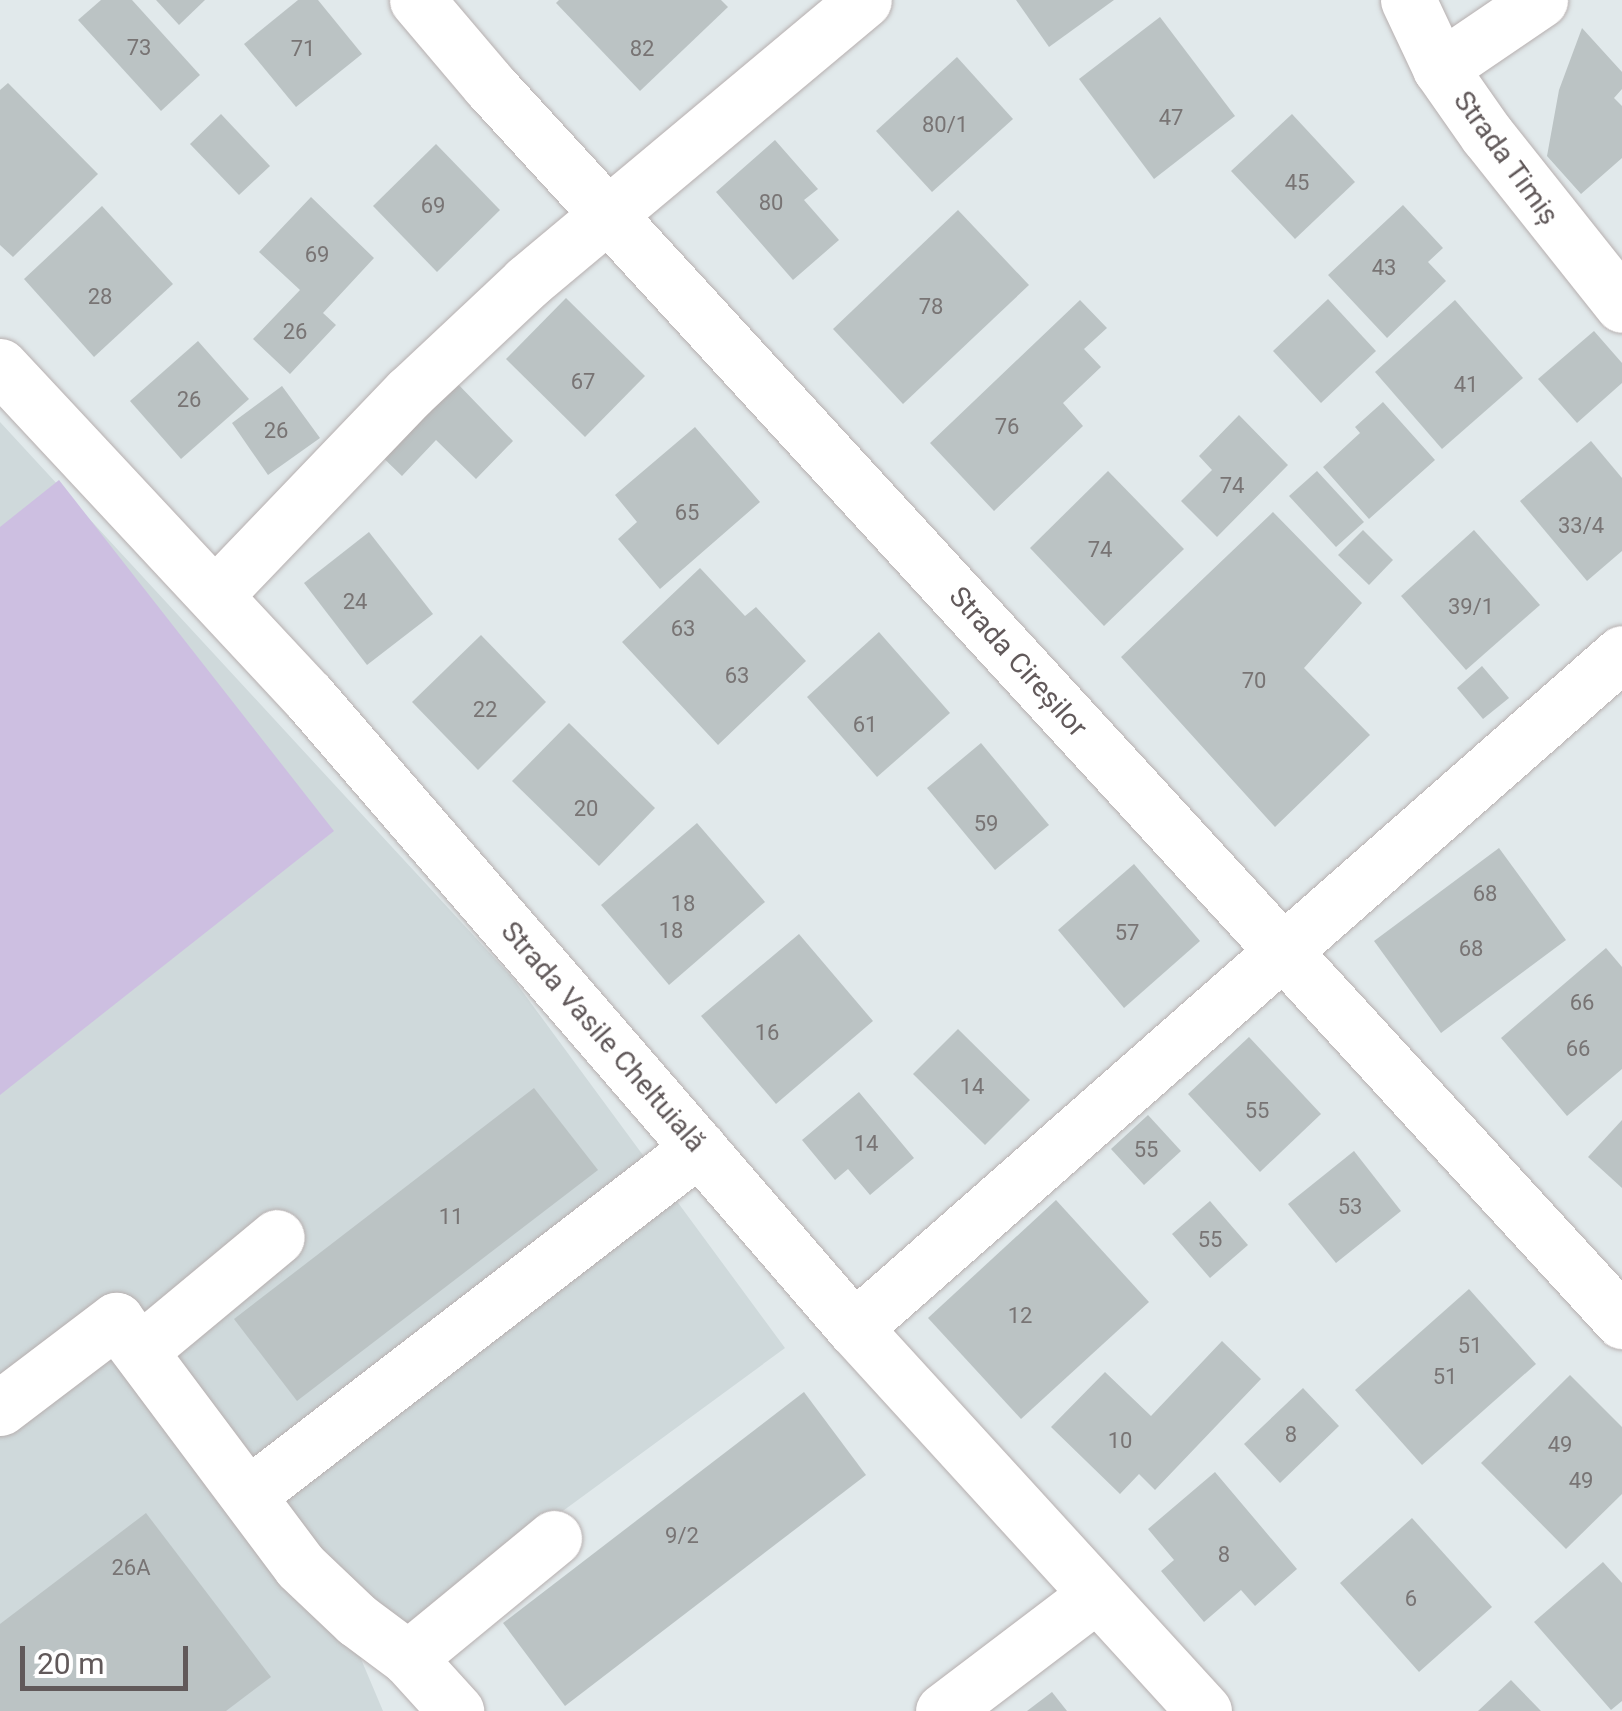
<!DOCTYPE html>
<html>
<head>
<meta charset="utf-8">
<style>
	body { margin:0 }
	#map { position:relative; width:1622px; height:1711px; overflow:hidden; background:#e1e9eb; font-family:Roboto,sans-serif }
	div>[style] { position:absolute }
	.education>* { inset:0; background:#cfd9db }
	.green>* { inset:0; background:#cdbfe1 }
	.building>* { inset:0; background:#bbc3c4 }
	.roads { filter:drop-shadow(0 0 2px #b6afaf) drop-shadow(0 0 2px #b6afaf) }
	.minor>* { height:55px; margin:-27.5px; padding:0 27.5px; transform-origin:27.5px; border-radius:27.5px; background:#fff }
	span { translate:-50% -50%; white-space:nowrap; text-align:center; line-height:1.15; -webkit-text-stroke:10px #fff; paint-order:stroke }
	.number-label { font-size:22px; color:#787474 }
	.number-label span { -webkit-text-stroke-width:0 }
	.street-label { font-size:28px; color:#61595a }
	.scale { position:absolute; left:20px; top:1646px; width:168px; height:45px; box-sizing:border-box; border:5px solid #61595a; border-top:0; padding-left:12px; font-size:30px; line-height:35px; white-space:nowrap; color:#61595a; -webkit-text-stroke:8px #fff; paint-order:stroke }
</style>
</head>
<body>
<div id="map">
	<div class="education">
		<i style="clip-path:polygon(0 422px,511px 976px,785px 1348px,361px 1659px,383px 1711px,0 1711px)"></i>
	</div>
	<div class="green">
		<i style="clip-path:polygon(59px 480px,334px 831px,0 1095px,0 527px)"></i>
	</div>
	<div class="building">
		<i style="clip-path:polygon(101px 0,132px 0,200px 75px,161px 111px,78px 20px)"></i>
		<i style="clip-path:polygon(156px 0,205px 0,179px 25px)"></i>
		<i style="clip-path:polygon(298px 0,318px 0,362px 54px,296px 107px,244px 44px)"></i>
		<i style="clip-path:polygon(559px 0,721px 0,728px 7px,640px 91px,556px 3px)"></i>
		<i style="clip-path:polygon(1016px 0,1114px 0,1049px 47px)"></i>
		<i style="clip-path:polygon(1160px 17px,1235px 116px,1154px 179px,1079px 79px)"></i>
		<i style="clip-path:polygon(1582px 28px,1622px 72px,1622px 89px,1614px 98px,1622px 106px,1622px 158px,1581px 194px,1547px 156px,1559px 90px)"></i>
		<i style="clip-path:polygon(957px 57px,1013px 119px,932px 192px,876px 131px)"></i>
		<i style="clip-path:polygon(8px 83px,98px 174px,13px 257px,0 245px,0 90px)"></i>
		<i style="clip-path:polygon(221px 114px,270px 166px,239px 195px,190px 144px)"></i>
		<i style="clip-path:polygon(1292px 114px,1355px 182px,1295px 239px,1231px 171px)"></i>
		<i style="clip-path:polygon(775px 140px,818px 189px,804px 200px,839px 240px,793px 280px,716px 192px)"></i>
		<i style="clip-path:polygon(436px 144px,500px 210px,437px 272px,373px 206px)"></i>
		<i style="clip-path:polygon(311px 197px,374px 258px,323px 313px,336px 325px,290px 374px,253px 339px,300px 290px,259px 252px)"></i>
		<i style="clip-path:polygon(1403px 205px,1443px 248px,1428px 262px,1446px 281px,1387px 338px,1328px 275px)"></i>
		<i style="clip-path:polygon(102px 206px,173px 284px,94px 357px,24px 279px)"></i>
		<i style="clip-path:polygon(958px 210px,1029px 285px,903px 404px,833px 329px)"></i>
		<i style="clip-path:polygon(566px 298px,645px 376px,585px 437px,506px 359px)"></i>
		<i style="clip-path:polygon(1328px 299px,1376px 351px,1321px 403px,1273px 351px)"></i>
		<i style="clip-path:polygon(1080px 300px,1107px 328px,1084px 349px,1101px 367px,1063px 403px,1083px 426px,994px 511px,930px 443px)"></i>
		<i style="clip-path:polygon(1455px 300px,1523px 378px,1442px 449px,1375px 372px)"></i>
		<i style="clip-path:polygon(1594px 331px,1622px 363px,1622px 383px,1577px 423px,1538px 379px)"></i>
		<i style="clip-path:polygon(198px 341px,249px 399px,181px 459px,130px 401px)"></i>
		<i style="clip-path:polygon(454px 380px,513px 441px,476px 479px,436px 440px,402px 476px,372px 447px)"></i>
		<i style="clip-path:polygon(282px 386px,320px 438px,268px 475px,232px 423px)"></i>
		<i style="clip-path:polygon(1383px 402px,1435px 460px,1369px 519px,1323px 467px,1360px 433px,1355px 427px)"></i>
		<i style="clip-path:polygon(1239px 415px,1288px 465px,1217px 537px,1181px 501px,1212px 470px,1199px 456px)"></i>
		<i style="clip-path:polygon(695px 427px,760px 502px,660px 589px,618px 539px,637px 522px,615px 495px)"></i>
		<i style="clip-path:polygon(1591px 441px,1622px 478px,1622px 551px,1587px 581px,1520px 501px)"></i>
		<i style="clip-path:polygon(1108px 471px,1184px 549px,1104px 626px,1030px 548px)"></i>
		<i style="clip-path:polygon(1317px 471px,1364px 522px,1336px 547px,1289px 496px)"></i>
		<i style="clip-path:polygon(1273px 512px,1362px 603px,1304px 668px,1370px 735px,1275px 827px,1121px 657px)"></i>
		<i style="clip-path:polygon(1363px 530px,1393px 560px,1369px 585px,1338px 555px)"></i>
		<i style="clip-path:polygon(1474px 530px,1540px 605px,1466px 670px,1401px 596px)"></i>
		<i style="clip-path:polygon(369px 532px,433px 614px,367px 665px,304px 583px)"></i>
		<i style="clip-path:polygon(700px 568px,745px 616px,756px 607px,806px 661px,718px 745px,622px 642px)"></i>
		<i style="clip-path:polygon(879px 632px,950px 713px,877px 777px,807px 697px)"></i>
		<i style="clip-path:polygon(481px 635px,546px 702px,478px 770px,412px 702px)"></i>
		<i style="clip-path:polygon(1482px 666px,1509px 698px,1483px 719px,1457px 688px)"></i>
		<i style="clip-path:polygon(569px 723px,655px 808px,599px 866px,512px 781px)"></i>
		<i style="clip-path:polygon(981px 743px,1049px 825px,995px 870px,927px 788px)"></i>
		<i style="clip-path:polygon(697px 823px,765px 902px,669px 985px,601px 905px)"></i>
		<i style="clip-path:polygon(1499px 848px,1566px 940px,1441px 1033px,1374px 941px)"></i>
		<i style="clip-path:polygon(1134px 864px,1200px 941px,1124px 1008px,1058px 930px)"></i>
		<i style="clip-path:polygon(799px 934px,873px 1021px,776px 1104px,701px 1016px)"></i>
		<i style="clip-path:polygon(1606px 948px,1622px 967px,1622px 1069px,1567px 1116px,1501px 1038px)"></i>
		<i style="clip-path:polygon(958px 1029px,1030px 1100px,985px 1145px,913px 1074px)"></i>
		<i style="clip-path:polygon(1249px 1037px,1321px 1114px,1260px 1172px,1188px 1094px)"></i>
		<i style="clip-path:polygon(534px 1088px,598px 1170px,297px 1401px,234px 1319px)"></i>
		<i style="clip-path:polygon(859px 1092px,914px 1158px,870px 1195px,848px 1169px,835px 1180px,802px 1140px)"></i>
		<i style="clip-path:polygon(1148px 1115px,1181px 1151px,1144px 1185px,1111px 1149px)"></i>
		<i style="clip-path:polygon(1622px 1120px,1622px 1188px,1588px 1157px)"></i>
		<i style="clip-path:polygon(1354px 1151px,1401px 1211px,1336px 1263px,1288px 1204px)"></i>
		<i style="clip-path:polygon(1056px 1200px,1149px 1302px,1021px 1419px,928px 1318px)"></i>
		<i style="clip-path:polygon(1210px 1201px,1248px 1245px,1210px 1278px,1172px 1234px)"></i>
		<i style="clip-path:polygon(1469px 1289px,1536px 1364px,1422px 1465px,1355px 1390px)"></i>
		<i style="clip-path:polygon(1222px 1341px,1261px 1379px,1155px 1490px,1139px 1474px,1120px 1494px,1051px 1427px,1105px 1372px,1151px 1416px)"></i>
		<i style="clip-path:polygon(1570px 1375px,1622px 1427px,1622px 1494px,1566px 1549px,1481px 1463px)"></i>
		<i style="clip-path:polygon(1303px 1388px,1339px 1426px,1280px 1483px,1244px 1444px)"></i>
		<i style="clip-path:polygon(804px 1392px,866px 1475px,565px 1706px,503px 1623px)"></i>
		<i style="clip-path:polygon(1215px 1472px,1297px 1569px,1255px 1606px,1241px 1590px,1204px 1622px,1161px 1571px,1174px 1560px,1148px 1529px)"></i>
		<i style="clip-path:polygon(146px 1513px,271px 1677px,226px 1711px,0 1711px,0 1624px)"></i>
		<i style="clip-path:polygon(1412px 1518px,1492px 1607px,1419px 1672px,1340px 1583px)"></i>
		<i style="clip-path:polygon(1603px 1562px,1622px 1583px,1622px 1701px,1611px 1710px,1534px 1622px)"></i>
		<i style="clip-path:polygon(1511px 1680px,1541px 1711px,1478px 1711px)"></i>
		<i style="clip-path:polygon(1052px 1692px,1067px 1711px,1027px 1711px)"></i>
	</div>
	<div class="roads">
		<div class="minor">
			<i style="left:417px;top:0;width:111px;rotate:49.7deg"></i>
			<i style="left:489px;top:85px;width:1677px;rotate:47.49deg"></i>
			<i style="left:1408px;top:0;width:75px;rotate:64.8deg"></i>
			<i style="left:1440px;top:68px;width:82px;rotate:55deg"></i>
			<i style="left:1487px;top:135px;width:217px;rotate:51.5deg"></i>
			<i style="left:1440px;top:68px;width:121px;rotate:-34.2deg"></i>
			<i style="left:0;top:366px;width:451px;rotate:47deg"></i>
			<i style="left:308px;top:696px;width:835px;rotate:49.18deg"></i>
			<i style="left:854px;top:1328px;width:519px;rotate:47.58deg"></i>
			<i style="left:216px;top:594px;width:280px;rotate:-46.2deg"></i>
			<i style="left:410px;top:392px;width:161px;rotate:-43.2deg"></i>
			<i style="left:527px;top:282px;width:439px;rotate:-39.9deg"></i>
			<i style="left:854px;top:1328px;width:1022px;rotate:-41.31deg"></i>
			<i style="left:142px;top:1349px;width:175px;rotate:-39.7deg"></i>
			<i style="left:0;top:1408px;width:146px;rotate:-37.2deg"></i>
			<i style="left:116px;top:1320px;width:307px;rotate:53.2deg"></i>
			<i style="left:300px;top:1566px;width:79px;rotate:43.5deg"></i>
			<i style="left:357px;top:1620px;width:64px;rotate:36.7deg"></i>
			<i style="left:408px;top:1658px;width:72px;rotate:47.8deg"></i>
			<i style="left:248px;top:1495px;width:569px;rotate:-37.57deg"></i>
			<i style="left:408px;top:1658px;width:189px;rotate:-39.4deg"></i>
			<i style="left:943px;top:1711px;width:192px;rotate:-37.2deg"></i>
		</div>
	</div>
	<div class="number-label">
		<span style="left:139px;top:48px">73</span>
		<span style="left:303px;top:49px">71</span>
		<span style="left:642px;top:49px">82</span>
		<span style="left:1171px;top:118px">47</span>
		<span style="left:945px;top:125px">80/1</span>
		<span style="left:1297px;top:183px">45</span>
		<span style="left:771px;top:203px">80</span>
		<span style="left:433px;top:206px">69</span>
		<span style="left:317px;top:255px">69</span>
		<span style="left:1384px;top:268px">43</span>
		<span style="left:100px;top:297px">28</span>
		<span style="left:931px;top:307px">78</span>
		<span style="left:295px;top:332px">26</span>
		<span style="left:583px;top:382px">67</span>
		<span style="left:1466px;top:385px">41</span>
		<span style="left:189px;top:400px">26</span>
		<span style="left:1007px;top:427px">76</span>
		<span style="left:276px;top:431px">26</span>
		<span style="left:1232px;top:486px">74</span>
		<span style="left:687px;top:513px">65</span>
		<span style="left:1581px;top:526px">33/4</span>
		<span style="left:1100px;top:550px">74</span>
		<span style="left:355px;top:602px">24</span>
		<span style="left:1471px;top:607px">39/1</span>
		<span style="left:683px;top:629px">63</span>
		<span style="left:737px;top:676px">63</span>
		<span style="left:1254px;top:681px">70</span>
		<span style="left:485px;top:710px">22</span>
		<span style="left:865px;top:725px">61</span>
		<span style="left:586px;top:809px">20</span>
		<span style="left:986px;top:824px">59</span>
		<span style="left:1485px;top:894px">68</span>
		<span style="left:683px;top:904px">18</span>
		<span style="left:671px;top:931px">18</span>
		<span style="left:1127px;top:933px">57</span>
		<span style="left:1471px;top:949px">68</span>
		<span style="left:1582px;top:1003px">66</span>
		<span style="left:767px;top:1033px">16</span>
		<span style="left:1578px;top:1049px">66</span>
		<span style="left:972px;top:1087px">14</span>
		<span style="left:1257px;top:1111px">55</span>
		<span style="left:866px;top:1144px">14</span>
		<span style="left:1146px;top:1150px">55</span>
		<span style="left:1350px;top:1207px">53</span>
		<span style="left:451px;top:1217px">11</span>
		<span style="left:1210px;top:1240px">55</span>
		<span style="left:1020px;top:1316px">12</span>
		<span style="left:1470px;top:1346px">51</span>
		<span style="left:1445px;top:1377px">51</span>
		<span style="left:1291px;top:1435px">8</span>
		<span style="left:1120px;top:1441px">10</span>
		<span style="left:1560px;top:1445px">49</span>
		<span style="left:1581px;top:1481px">49</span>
		<span style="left:682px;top:1536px">9/2</span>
		<span style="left:1224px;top:1555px">8</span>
		<span style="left:131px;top:1568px">26A</span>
		<span style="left:1411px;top:1599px">6</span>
	</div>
	<div class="street-label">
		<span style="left:1506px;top:158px;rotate:54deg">Strada Timiș</span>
		<span style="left:1018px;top:662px;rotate:48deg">Strada Cireșilor</span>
		<span style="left:603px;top:1037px;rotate:49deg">Strada Vasile Cheltuială</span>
	</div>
	<div class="scale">20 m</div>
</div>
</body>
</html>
